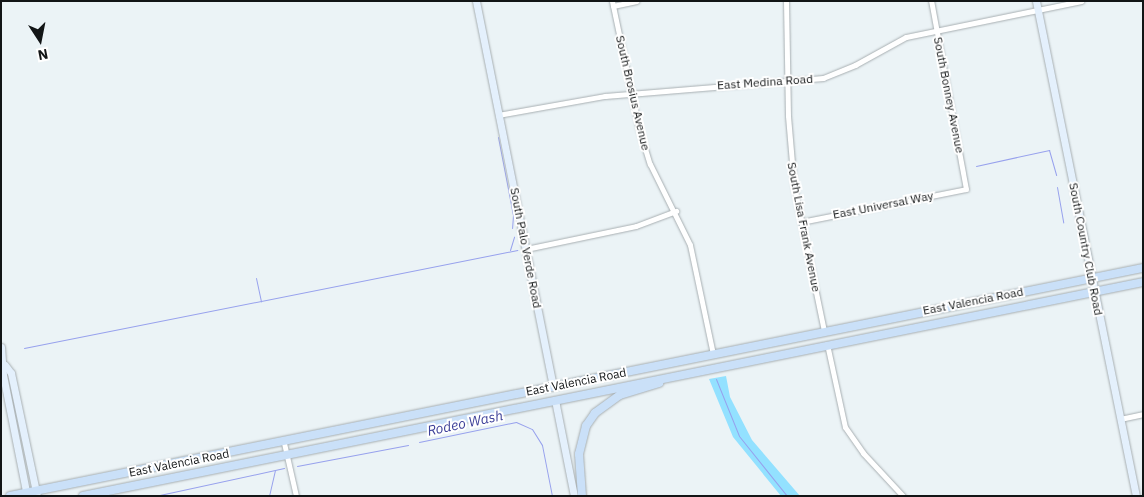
<!DOCTYPE html>
<html>
<head>
<meta charset="utf-8">
<style>
	body { margin:0 }
	#map { position:relative; width:1144px; height:497px; overflow:hidden; background:#ebf3f6; font-family:"IBM Plex Sans",sans-serif }
	div>[style] { position:absolute }
	.green>* { inset:0; background:#93e1ff }
	.stream>* { height:1px; margin:-0.5px; padding:0 0.5px; transform-origin:0.5px; border-radius:0.5px; background:#97a1ed }
	.roads { filter:drop-shadow(0 0 1px #a8afb2) drop-shadow(0 0 1px #a8afb2) }
	.street>* { height:5px; margin:-2.5px; padding:0 2.5px; transform-origin:2.5px; border-radius:2.5px; background:#fff }
	.secondary>* { height:7px; margin:-3.5px; padding:0 3.5px; transform-origin:3.5px; border-radius:3.5px; background:#e4f0fc }
	.primary>* { height:8px; margin:-4px; padding:0 4px; transform-origin:4px; border-radius:4px; background:#cae0f8 }
	span { translate:-50% -50%; white-space:nowrap; text-align:center; line-height:1.15; -webkit-text-stroke:4px #fff; paint-order:stroke }
	.street-label { font-size:12px; color:#121516 }
	.water-label { font-size:14px; color:#3e4199; font-style:italic }
	.frame { position:absolute; inset:0; border:2px solid #121516; pointer-events:none }
	.north { position:absolute; left:15px; top:15px; width:50px; height:50px; -webkit-text-stroke:4px #fff; paint-order:stroke; rotate:169deg; font-size:14px; font-weight:700; line-height:20px; text-align:center; color:#121516 }
	.north::after { content:''; display:block; margin:auto; width:18px; height:22px; background:#121516; clip-path:polygon(50% 0,100% 100%,50% 72%,0 100%) }
</style>
</head>
<body>
<div id="map">
	<div class="green">
		<i style="clip-path:polygon(726px 376px,730px 397px,752px 440px,800px 496px,781px 496px,733px 437px,709px 379px)"></i>
	</div>
	<div class="stream">
		<i style="left:498px;top:137px;width:79px;rotate:79.1deg"></i>
		<i style="left:513px;top:215px;width:13px;rotate:94deg"></i>
		<i style="left:976px;top:166px;width:75px;rotate:-12.4deg"></i>
		<i style="left:1049px;top:150px;width:26px;rotate:74deg"></i>
		<i style="left:1057px;top:187px;width:36px;rotate:80deg"></i>
		<i style="left:510px;top:250px;width:14px;rotate:-73deg"></i>
		<i style="left:256px;top:278px;width:24px;rotate:78deg"></i>
		<i style="left:24px;top:348px;width:503px;rotate:-11.24deg"></i>
		<i style="left:716px;top:379px;width:61px;rotate:68deg"></i>
		<i style="left:739px;top:436px;width:77px;rotate:51.3deg"></i>
		<i style="left:419px;top:442px;width:99px;rotate:-11.7deg"></i>
		<i style="left:516px;top:422px;width:17px;rotate:24deg"></i>
		<i style="left:532px;top:429px;width:19px;rotate:58deg"></i>
		<i style="left:542px;top:445px;width:52px;rotate:78.9deg"></i>
		<i style="left:297px;top:466px;width:113px;rotate:-10.7deg"></i>
		<i style="left:155px;top:496px;width:132px;rotate:-12.2deg"></i>
		<i style="left:269px;top:496px;width:26px;rotate:-77deg"></i>
	</div>
	<div class="roads">
		<div class="street">
			<i style="left:612px;top:1px;width:131px;rotate:78.1deg"></i>
			<i style="left:639px;top:129px;width:37px;rotate:73deg"></i>
			<i style="left:650px;top:164px;width:90px;rotate:63.7deg"></i>
			<i style="left:690px;top:245px;width:111px;rotate:78.1deg"></i>
			<i style="left:786px;top:1px;width:115px;rotate:89deg"></i>
			<i style="left:788px;top:116px;width:70px;rotate:85.1deg"></i>
			<i style="left:794px;top:186px;width:148px;rotate:78.3deg"></i>
			<i style="left:613px;top:6px;width:24px;rotate:-12deg"></i>
			<i style="left:498px;top:115px;width:109px;rotate:-10.1deg"></i>
			<i style="left:605px;top:96px;width:219px;rotate:-4.7deg"></i>
			<i style="left:823px;top:78px;width:35px;rotate:-22deg"></i>
			<i style="left:855px;top:65px;width:58px;rotate:-28.8deg"></i>
			<i style="left:906px;top:37px;width:179px;rotate:-11.6deg"></i>
			<i style="left:801px;top:222px;width:168px;rotate:-11.3deg"></i>
			<i style="left:966px;top:189px;width:191px;rotate:-100.5deg"></i>
			<i style="left:526px;top:249px;width:112px;rotate:-11.8deg"></i>
			<i style="left:636px;top:226px;width:43px;rotate:-20.6deg"></i>
			<i style="left:827px;top:344px;width:85px;rotate:77.8deg"></i>
			<i style="left:845px;top:427px;width:32px;rotate:55deg"></i>
			<i style="left:863px;top:453px;width:59px;rotate:47.1deg"></i>
			<i style="left:1120px;top:419px;width:24px;rotate:-12deg"></i>
			<i style="left:284px;top:443px;width:54px;rotate:77.2deg"></i>
		</div>
		<div class="secondary">
			<i style="left:476px;top:1px;width:393px;rotate:78.7deg"></i>
			<i style="left:1036px;top:1px;width:505px;rotate:78.58deg"></i>
			<i style="left:1px;top:347px;width:28px;rotate:86deg"></i>
			<i style="left:3px;top:375px;width:123px;rotate:78.8deg"></i>
			<i style="left:5px;top:365px;width:10px;rotate:53deg"></i>
			<i style="left:11px;top:373px;width:126px;rotate:78.1deg"></i>
			<i style="left:555px;top:400px;width:98px;rotate:78.8deg"></i>
		</div>
		<div class="primary">
			<i style="left:10px;top:496px;width:1156px;rotate:-11.38deg"></i>
			<i style="left:83px;top:496px;width:1081px;rotate:-11.41deg"></i>
			<i style="left:582px;top:496px;width:42px;rotate:-94.1deg"></i>
			<i style="left:579px;top:454px;width:29px;rotate:-76deg"></i>
			<i style="left:586px;top:426px;width:16px;rotate:-55deg"></i>
			<i style="left:595px;top:413px;width:31px;rotate:-36deg"></i>
			<i style="left:620px;top:395px;width:41px;rotate:-17.1deg"></i>
		</div>
	</div>
	<div class="street-label">
		<span style="left:765px;top:82px;rotate:-4deg">East Medina Road</span>
		<span style="left:633px;top:93px;rotate:77deg">South Brosius Avenue</span>
		<span style="left:949px;top:95px;rotate:79deg">South Bonney Avenue</span>
		<span style="left:883px;top:205px;rotate:-11deg">East Universal Way</span>
		<span style="left:804px;top:227px;rotate:79deg">South Lisa Frank Avenue</span>
		<span style="left:526px;top:248px;rotate:79deg">South Palo Verde Road</span>
		<span style="left:1086px;top:249px;rotate:79deg">South Country Club Road</span>
		<span style="left:973px;top:301px;rotate:-11deg">East Valencia Road</span>
		<span style="left:576px;top:382px;rotate:-11deg">East Valencia Road</span>
		<span style="left:179px;top:463px;rotate:-11deg">East Valencia Road</span>
	</div>
	<div class="water-label">
		<span style="left:465px;top:423px;rotate:-12deg">Rodeo Wash</span>
	</div>
	<div class="frame"></div>
	<div class="north">N</div>
</div>
</body>
</html>
